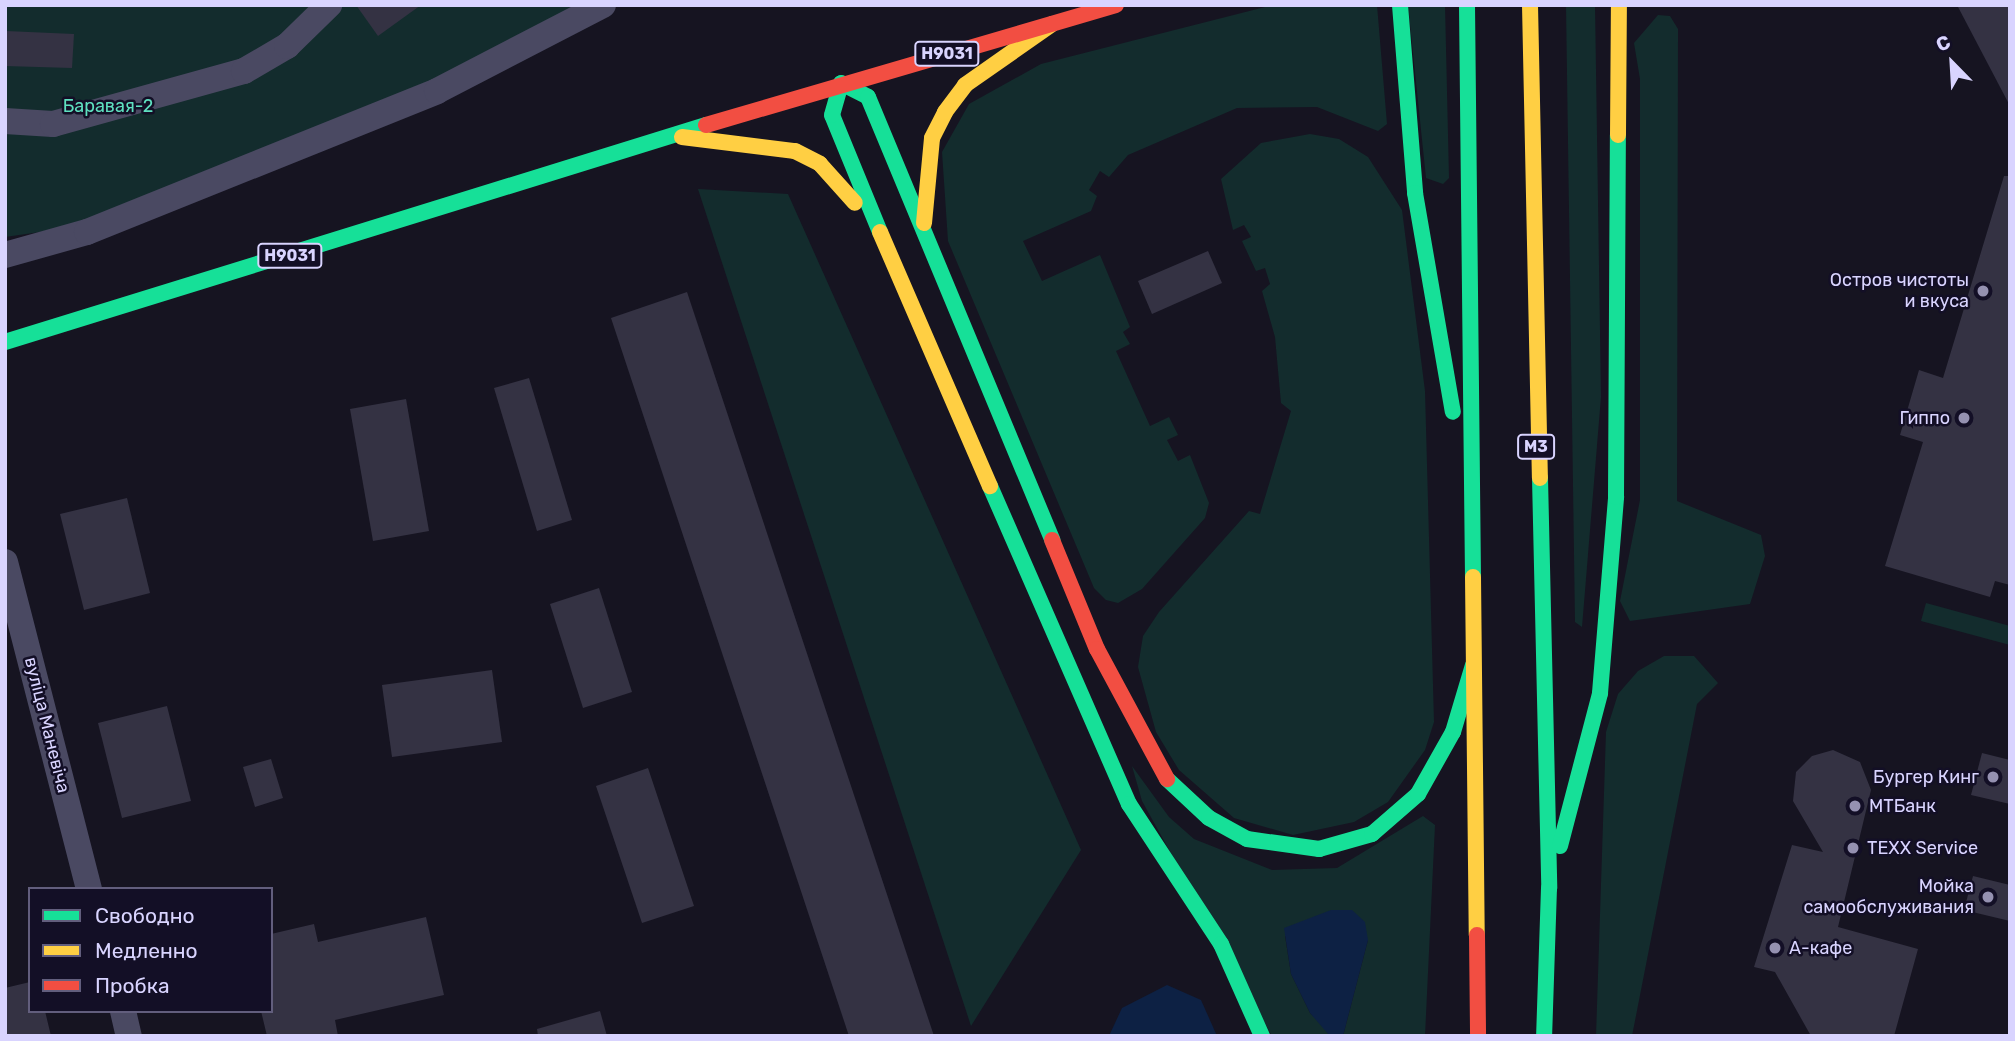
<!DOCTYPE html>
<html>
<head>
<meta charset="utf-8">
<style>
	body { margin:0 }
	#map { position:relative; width:2015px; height:1041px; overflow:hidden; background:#161421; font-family:Rubik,sans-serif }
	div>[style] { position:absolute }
	.green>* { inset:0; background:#132c2d }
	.water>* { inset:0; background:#0d2144 }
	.building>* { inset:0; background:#343243 }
	.street>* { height:26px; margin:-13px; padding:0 13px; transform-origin:13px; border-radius:13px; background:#4a4962 }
	.fast>* { height:16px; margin:-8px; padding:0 8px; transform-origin:8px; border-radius:8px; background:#16e098 }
	.slow>* { height:16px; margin:-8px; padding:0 8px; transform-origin:8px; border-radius:8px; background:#ffcf43 }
	.jam>* { height:16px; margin:-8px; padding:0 8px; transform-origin:8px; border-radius:8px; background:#f24e42 }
	.dots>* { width:19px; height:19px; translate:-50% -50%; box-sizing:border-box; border:4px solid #130f26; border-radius:50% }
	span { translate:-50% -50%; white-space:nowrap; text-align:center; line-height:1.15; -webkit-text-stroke:5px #130f26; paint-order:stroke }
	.shield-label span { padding:2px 5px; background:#130f26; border:2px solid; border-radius:5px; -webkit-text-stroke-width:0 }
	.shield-label { font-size:16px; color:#d9d4ff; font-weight:700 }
	.park-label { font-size:18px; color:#5fe0c0 }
	.poi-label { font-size:18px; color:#d9d4ff }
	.right { translate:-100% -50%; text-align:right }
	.left { translate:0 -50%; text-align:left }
	.street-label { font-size:18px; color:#d9d4ff }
	.frame { position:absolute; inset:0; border:7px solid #d9d4ff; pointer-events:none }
	.legend { position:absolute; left:28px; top:887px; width:245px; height:126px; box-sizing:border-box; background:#130f26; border:2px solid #625e7d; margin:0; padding:9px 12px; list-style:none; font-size:21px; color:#d9d4ff }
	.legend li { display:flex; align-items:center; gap:14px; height:35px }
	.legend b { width:35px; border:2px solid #625e7d }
	.north { position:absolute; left:1917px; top:28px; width:70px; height:70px; -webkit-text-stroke:5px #130f26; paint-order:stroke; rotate:336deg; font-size:19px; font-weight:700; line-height:28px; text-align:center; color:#d9d4ff }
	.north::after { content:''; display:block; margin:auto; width:24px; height:32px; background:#d9d4ff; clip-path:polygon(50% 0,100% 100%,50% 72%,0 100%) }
</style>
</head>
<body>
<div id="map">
	<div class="green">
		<i style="clip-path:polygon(5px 5px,581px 5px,430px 86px,82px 226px,5px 237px)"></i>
		<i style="clip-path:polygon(1273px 5px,1377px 5px,1387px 124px,1378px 131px,1317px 107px,1237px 108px,1128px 155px,1109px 177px,1100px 171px,1089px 190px,1097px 196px,1091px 211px,1023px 241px,1042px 281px,1100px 255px,1130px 327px,1123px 332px,1130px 344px,1116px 351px,1150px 426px,1169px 417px,1178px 435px,1167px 440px,1178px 461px,1190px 455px,1209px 503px,1205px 518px,1142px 589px,1118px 603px,1106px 600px,1094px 588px,948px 241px,942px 152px,969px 104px,1041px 64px)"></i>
		<i style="clip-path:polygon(1408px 5px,1445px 5px,1449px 178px,1443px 184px,1426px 178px)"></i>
		<i style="clip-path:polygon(1566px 5px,1595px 5px,1601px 397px,1582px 627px,1575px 622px)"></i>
		<i style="clip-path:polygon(1658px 15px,1670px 16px,1678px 29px,1677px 501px,1761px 535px,1765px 556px,1750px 604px,1630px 621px,1620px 601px,1640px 500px,1640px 79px,1634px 43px)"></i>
		<i style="clip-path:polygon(1310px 134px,1339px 139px,1368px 157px,1402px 210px,1425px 391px,1434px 722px,1425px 750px,1388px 802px,1354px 822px,1293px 835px,1234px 818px,1179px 770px,1156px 732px,1138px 667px,1143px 636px,1159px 612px,1249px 511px,1260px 514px,1291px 411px,1281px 403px,1275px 337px,1262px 291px,1270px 284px,1265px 268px,1256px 271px,1242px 241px,1251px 237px,1244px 225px,1233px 230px,1221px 179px,1261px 143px)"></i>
		<i style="clip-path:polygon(698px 189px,788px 194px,1081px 850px,971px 1026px)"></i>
		<i style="clip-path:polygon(1926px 603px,2010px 626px,2010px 645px,1921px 621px)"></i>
		<i style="clip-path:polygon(1664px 656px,1694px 656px,1718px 683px,1697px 704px,1632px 1036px,1596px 1036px,1606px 732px,1618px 694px,1638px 671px)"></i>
		<i style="clip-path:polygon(1132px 766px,1169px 817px,1194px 839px,1272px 870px,1337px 868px,1423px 816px,1435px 825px,1425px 1036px,1343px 1036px,1368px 940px,1285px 936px,1291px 974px,1310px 1013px,1332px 1036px,1272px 1036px,1142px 801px)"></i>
	</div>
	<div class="water">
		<i style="clip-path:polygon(1331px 910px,1352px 910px,1365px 922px,1368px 940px,1343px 1036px,1329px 1035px,1310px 1013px,1291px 974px,1284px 928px)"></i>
		<i style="clip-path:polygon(1167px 985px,1201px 1000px,1217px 1036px,1109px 1036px,1122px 1008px)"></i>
	</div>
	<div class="building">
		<i style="clip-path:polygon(356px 5px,421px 5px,378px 36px)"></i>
		<i style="clip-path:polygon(1957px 5px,2010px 5px,2010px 106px)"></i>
		<i style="clip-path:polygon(6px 31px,74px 34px,72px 68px,5px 66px)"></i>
		<i style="clip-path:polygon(2004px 176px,2010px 176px,2010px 585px,1995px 581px,1990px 597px,1885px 566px,1923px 442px,1900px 435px,1919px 370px,1943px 378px)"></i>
		<i style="clip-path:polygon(1208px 251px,1222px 283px,1152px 314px,1138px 281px)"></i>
		<i style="clip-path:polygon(687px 292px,934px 1036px,849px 1036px,611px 318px)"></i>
		<i style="clip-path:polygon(529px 378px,572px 520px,537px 531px,494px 388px)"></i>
		<i style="clip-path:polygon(406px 399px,429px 531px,373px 541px,350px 409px)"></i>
		<i style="clip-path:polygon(127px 498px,150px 593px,84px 610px,60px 514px)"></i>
		<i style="clip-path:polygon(599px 588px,632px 692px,583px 708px,550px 604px)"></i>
		<i style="clip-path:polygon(492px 670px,502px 742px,392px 757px,382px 685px)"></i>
		<i style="clip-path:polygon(167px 706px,191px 801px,122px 818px,98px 723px)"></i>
		<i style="clip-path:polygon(1833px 750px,1860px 762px,1871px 790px,1838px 927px,1918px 949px,1894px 1036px,1811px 1036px,1775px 972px,1754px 967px,1792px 845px,1823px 852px,1793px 801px,1796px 772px,1812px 756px)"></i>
		<i style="clip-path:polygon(1982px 753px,2010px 760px,2010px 804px,1971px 795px)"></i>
		<i style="clip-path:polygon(271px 759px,283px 798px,255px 807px,243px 767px)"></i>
		<i style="clip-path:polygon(648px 768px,694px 906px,642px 923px,596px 786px)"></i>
		<i style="clip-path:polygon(1973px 876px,2010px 885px,2010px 921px,1964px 910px)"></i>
		<i style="clip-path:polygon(426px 917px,444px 995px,335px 1020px,338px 1036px,267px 1036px,261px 1011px,271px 1011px,271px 934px,314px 924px,318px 942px)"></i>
		<i style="clip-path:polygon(30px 982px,30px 1011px,45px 1011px,51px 1036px,5px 1036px,5px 988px)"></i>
		<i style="clip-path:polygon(600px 1011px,607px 1036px,538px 1036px,537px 1029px)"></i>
	</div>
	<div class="street">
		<i style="left:5px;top:121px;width:48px;rotate:3.6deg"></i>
		<i style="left:53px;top:124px;width:198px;rotate:-15.5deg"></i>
		<i style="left:244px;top:71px;width:50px;rotate:-30.2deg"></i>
		<i style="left:287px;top:46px;width:59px;rotate:-44.3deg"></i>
		<i style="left:5px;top:255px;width:85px;rotate:-15.7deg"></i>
		<i style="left:87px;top:232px;width:377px;rotate:-21.9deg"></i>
		<i style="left:437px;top:91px;width:187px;rotate:-27.4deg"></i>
		<i style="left:5px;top:562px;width:338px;rotate:75.6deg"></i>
		<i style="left:123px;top:1011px;width:26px;rotate:77deg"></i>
	</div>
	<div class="fast">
		<i style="left:1400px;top:5px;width:189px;rotate:85.4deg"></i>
		<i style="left:1415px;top:193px;width:222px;rotate:80.2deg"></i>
		<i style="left:1467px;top:5px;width:572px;rotate:89.4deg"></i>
		<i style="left:880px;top:232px;width:126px;rotate:-112.3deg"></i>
		<i style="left:832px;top:115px;width:33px;rotate:-74deg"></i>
		<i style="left:841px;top:83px;width:30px;rotate:27deg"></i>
		<i style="left:868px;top:97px;width:480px;rotate:67.4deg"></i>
		<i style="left:5px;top:342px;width:734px;rotate:-17.2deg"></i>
		<i style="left:1540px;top:478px;width:410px;rotate:88.7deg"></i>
		<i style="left:1549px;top:888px;width:148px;rotate:91.9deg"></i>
		<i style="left:990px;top:486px;width:347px;rotate:66.4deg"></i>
		<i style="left:1129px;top:804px;width:168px;rotate:56.7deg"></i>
		<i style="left:1221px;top:944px;width:101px;rotate:66deg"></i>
		<i style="left:1167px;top:779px;width:57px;rotate:42.9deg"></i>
		<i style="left:1209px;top:818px;width:43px;rotate:28.9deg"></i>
		<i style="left:1247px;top:839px;width:73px;rotate:7.9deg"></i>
		<i style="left:1319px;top:849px;width:55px;rotate:-15.8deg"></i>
		<i style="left:1372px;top:834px;width:61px;rotate:-41deg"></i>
		<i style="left:1418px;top:794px;width:71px;rotate:-60.6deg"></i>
		<i style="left:1453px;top:732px;width:70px;rotate:-73.4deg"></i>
		<i style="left:1560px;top:846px;width:158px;rotate:-75.3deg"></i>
		<i style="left:1600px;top:693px;width:197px;rotate:-85.3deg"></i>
		<i style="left:1616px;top:497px;width:362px;rotate:-89.7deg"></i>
	</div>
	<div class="slow">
		<i style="left:1530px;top:5px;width:473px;rotate:88.8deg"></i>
		<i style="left:1618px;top:135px;width:130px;rotate:-89.6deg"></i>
		<i style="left:682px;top:137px;width:114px;rotate:7.1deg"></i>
		<i style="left:795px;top:151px;width:28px;rotate:27deg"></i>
		<i style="left:820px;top:164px;width:52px;rotate:48.1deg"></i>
		<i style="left:924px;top:223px;width:85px;rotate:-84.6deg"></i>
		<i style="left:932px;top:138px;width:29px;rotate:-63deg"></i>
		<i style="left:945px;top:112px;width:34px;rotate:-53deg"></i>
		<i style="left:965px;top:85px;width:106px;rotate:-35deg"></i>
		<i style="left:880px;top:232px;width:277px;rotate:66.6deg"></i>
		<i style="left:1473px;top:577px;width:358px;rotate:89.4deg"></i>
	</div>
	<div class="jam">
		<i style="left:706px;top:125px;width:427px;rotate:-16.3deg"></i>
		<i style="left:1052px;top:540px;width:118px;rotate:67.6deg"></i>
		<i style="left:1097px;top:649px;width:148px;rotate:61.7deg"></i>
		<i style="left:1477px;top:935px;width:101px;rotate:89.4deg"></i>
	</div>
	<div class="dots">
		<i style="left:1983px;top:291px;background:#9591b1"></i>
		<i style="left:1964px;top:418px;background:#9591b1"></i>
		<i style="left:1993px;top:777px;background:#9591b1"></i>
		<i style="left:1855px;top:806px;background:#9591b1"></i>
		<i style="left:1853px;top:848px;background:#9591b1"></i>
		<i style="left:1988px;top:897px;background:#9591b1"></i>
		<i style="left:1775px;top:948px;background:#9591b1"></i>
	</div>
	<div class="shield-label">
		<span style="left:947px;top:54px">Н9031</span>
		<span style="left:290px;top:256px">Н9031</span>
		<span style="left:1536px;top:447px">М3</span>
	</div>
	<div class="park-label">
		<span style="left:108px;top:106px">Баравая-2</span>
	</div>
	<div class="poi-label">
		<span class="right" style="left:1969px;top:291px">Остров чистоты<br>и вкуса</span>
		<span class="right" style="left:1950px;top:418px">Гиппо</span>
		<span class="right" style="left:1979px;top:777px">Бургер Кинг</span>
		<span class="left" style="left:1869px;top:806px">МТБанк</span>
		<span class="left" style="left:1867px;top:848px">TEXX Service</span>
		<span class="right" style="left:1974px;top:897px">Мойка<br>самообслуживания</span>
		<span class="left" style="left:1789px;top:948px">А-кафе</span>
	</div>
	<div class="street-label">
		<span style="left:47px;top:725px;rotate:76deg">вуліца Маневіча</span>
	</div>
	<div class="frame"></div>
	<ul class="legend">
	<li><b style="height:9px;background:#16e098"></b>Свободно</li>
	<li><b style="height:9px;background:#ffcf43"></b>Медленно</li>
	<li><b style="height:9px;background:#f24e42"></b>Пробка</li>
	</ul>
	<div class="north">С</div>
</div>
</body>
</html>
